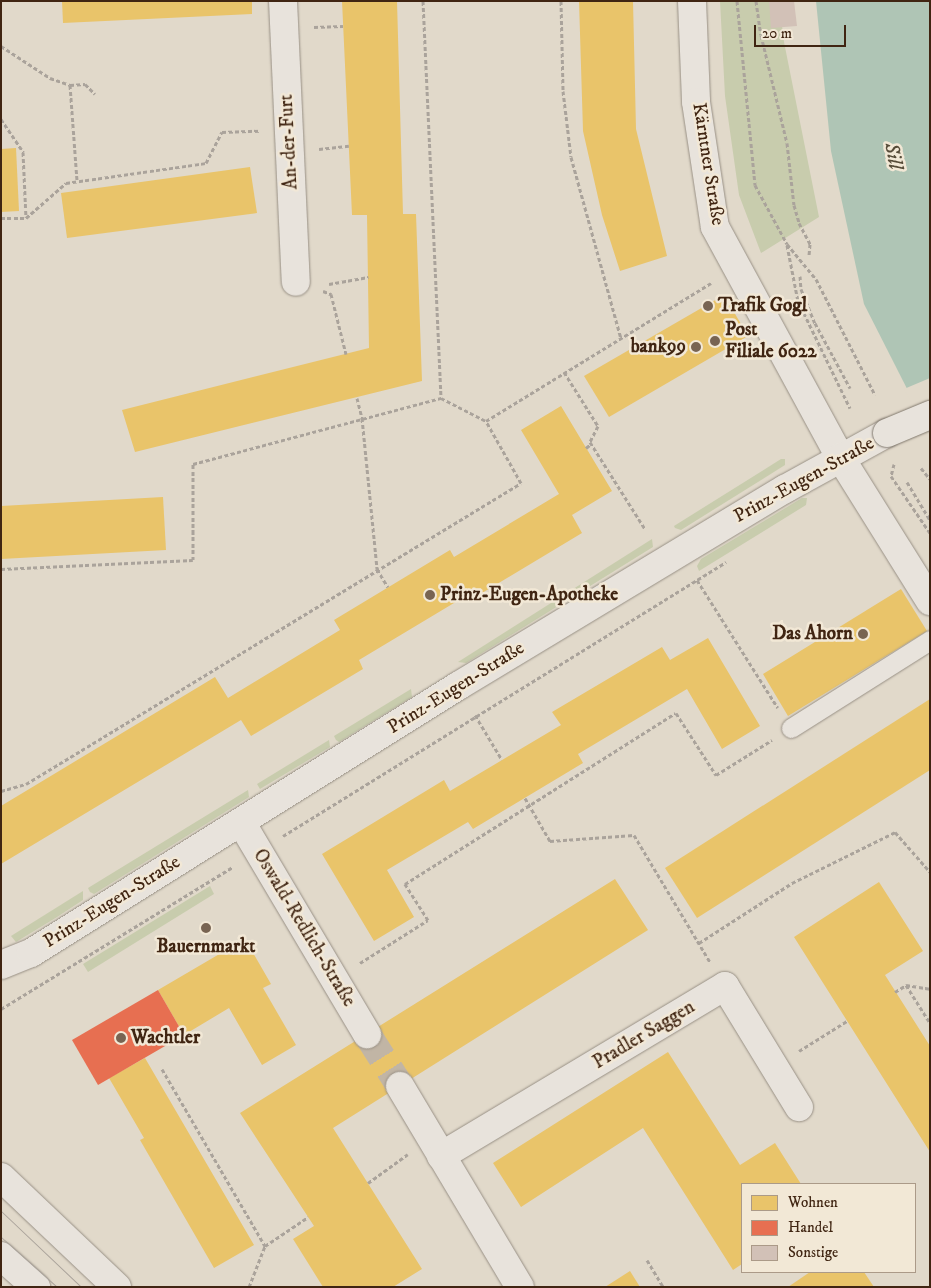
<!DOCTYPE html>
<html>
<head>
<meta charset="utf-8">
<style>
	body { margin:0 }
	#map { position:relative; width:931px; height:1288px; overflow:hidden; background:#e1d9ca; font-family:"IM FELL DW Pica",serif }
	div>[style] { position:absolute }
	.green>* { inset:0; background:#c8ccad }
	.water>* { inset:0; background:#afc5b5 }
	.pier>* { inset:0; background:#e1d9ca }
	.homes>* { inset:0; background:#e9c46a }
	.shops>* { inset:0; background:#e76f51 }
	.building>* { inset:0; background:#d2c1b7 }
	.street-tunnel>* { height:28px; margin-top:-14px; transform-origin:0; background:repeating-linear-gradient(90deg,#c1b5a5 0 28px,transparent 0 42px) }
	.path>* { height:3px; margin-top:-1.5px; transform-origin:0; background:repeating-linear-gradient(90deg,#aaa39b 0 4px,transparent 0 6.5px) }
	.roads { filter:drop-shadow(0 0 1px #989085) drop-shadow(0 0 1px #989085) }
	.lane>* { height:19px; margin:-9.5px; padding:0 9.5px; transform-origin:9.5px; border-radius:9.5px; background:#e8e3dc }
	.street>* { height:28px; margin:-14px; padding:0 14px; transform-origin:14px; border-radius:14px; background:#e8e3dc }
	.secondary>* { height:28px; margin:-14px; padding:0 14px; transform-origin:14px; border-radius:14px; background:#e8e3dc }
	.tram>* { height:1px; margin:-0.5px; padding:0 0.5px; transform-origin:0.5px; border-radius:0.5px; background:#aaa39b }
	.bridges { filter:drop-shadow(0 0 1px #80786d) drop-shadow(0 0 1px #80786d) }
	.secondary-bridge>* { height:28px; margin:-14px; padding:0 14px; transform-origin:14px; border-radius:14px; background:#e8e3dc }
	.dots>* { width:14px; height:14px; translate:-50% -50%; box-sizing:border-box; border:2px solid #f2e8d6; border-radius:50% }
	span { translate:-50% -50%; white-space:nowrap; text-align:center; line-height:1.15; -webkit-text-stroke:5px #f2e8d6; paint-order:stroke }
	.street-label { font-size:19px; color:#402512 }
	.poi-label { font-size:19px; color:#402512; font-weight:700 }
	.left { translate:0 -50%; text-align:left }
	.right { translate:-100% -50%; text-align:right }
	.water-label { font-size:20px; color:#564b38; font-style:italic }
	.frame { position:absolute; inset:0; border:2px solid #402512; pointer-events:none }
	.legend { position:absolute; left:741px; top:1183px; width:175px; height:90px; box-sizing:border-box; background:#f2e8d6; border:1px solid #ab9a88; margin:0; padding:6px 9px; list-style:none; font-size:15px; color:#402512 }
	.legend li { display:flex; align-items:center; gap:10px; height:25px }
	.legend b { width:25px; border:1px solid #ab9a88 }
	.scale { position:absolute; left:754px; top:25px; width:92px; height:22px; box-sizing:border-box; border:2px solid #402512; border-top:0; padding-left:6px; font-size:15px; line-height:18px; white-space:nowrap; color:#402512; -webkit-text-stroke:4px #f2e8d6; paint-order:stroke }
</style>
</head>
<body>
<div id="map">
	<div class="green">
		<i style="clip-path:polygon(720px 1px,779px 1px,784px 42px,819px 217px,761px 253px,739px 195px,725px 96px)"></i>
		<i style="clip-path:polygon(781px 459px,785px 459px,785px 465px,681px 530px,675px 528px,674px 526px)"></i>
		<i style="clip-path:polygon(802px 498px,807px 498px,806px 505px,699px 571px,697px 566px,701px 559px)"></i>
		<i style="clip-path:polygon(652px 539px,653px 547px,466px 663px,458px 662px)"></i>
		<i style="clip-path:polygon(411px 689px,412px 697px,339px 742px,336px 740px,334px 736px)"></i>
		<i style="clip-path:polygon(329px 740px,330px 747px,260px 789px,257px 784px)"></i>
		<i style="clip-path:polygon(248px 790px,249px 797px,94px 894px,90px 892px,88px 888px)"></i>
		<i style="clip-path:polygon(210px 886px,214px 894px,88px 972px,83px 964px)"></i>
		<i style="clip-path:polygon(83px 891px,83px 900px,57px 917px,16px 942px,11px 936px)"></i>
	</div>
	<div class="water">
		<i style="clip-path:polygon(816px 1px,930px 1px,930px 434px,864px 304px,831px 151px)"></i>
	</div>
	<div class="pier">
		<i style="clip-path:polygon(930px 378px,930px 437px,904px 389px)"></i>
	</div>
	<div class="homes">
		<i style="clip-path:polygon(62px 1px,252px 1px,252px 14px,63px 23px)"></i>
		<i style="clip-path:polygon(342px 1px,397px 1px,403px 214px,416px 214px,422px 381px,135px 452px,122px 410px,369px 348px,367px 215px,352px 215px)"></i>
		<i style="clip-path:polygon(579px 1px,633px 1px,636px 129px,667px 256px,620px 271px,602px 215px,583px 131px)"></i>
		<i style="clip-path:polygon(16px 148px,19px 211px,1px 212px,1px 149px)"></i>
		<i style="clip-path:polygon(250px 167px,257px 213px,67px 238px,61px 193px)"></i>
		<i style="clip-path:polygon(724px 295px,748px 336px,609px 417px,584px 376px)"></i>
		<i style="clip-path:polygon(561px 406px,612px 491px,572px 515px,582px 533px,477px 596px,474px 591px,359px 660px,363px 669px,251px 736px,241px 720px,1px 864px,1px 806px,215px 677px,228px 698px,340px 630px,334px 620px,450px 550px,454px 557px,559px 494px,521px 430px)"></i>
		<i style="clip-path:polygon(163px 497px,166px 550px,1px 559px,1px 506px)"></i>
		<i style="clip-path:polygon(901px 589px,927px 631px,788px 716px,763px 674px)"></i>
		<i style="clip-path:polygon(708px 638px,760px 726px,722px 749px,687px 689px,578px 754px,583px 763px,473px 829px,468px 822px,387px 870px,414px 917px,374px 941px,322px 854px,444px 780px,450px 791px,561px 725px,552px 712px,662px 647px,670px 660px)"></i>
		<i style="clip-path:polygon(930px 699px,930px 770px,697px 918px,665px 868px)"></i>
		<i style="clip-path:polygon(615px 879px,648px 930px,333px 1128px,422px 1269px,393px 1287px,323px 1287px,293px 1239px,314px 1226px,240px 1113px)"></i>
		<i style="clip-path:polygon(879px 882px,923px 951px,885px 975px,930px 1046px,930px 1152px,794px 937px)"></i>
		<i style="clip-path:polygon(245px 939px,271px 984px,263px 988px,296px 1045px,262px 1065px,229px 1008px,184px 1035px,158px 990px)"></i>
		<i style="clip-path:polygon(668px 1052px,740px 1165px,775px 1143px,801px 1184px,742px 1184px,742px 1264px,733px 1270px,643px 1128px,521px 1207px,493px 1163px)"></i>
		<i style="clip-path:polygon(145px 1058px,254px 1245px,214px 1268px,140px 1140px,144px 1138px,109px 1078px)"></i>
		<i style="clip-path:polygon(630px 1271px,640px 1287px,605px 1287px)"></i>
		<i style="clip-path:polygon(810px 1272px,864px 1272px,874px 1287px,788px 1287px)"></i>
	</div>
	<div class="shops">
		<i style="clip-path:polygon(158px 990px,184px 1035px,98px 1085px,72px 1040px)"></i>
	</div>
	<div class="building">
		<i style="clip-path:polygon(769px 1px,794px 1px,797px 26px,771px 28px)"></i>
	</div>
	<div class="street-tunnel">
		<i style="left:367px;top:1034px;width:62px;rotate:57.6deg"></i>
	</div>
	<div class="path">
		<i style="left:423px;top:1px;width:397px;rotate:87.4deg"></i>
		<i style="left:441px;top:398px;width:51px;rotate:27.1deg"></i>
		<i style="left:486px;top:421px;width:264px;rotate:-31.5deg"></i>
		<i style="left:561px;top:1px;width:90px;rotate:88.7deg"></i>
		<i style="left:563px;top:91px;width:66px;rotate:83.1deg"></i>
		<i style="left:571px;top:157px;width:188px;rotate:74.6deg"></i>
		<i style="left:737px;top:1px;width:185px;rotate:84.4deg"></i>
		<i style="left:755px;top:185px;width:67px;rotate:61.5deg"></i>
		<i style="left:787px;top:244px;width:45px;rotate:50.4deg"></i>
		<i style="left:816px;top:279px;width:130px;rotate:63deg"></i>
		<i style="left:756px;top:1px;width:34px;rotate:82deg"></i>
		<i style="left:761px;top:35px;width:111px;rotate:76.5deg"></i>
		<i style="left:787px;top:143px;width:62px;rotate:83.6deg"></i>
		<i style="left:794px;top:205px;width:19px;rotate:74deg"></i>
		<i style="left:799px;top:223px;width:24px;rotate:62deg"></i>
		<i style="left:810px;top:244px;width:12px;rotate:95deg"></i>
		<i style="left:314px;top:27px;width:29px;rotate:-2deg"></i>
		<i style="left:1px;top:46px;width:59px;rotate:33.1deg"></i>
		<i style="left:50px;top:78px;width:21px;rotate:19deg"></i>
		<i style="left:70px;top:85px;width:96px;rotate:85.8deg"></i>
		<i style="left:70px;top:85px;width:15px;rotate:-4deg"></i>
		<i style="left:85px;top:84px;width:14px;rotate:45deg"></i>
		<i style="left:1px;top:119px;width:40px;rotate:56deg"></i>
		<i style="left:23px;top:152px;width:65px;rotate:87.4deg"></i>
		<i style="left:319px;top:149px;width:30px;rotate:-6deg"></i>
		<i style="left:1px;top:218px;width:25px"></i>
		<i style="left:26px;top:218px;width:53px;rotate:-41.2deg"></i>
		<i style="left:66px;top:183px;width:141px;rotate:-8.1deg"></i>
		<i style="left:206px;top:163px;width:35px;rotate:-63deg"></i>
		<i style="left:222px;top:132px;width:38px;rotate:-2deg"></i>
		<i style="left:787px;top:245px;width:57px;rotate:78.9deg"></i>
		<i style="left:798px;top:301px;width:119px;rotate:64.1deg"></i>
		<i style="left:800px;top:276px;width:13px;rotate:86deg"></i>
		<i style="left:801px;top:289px;width:37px;rotate:68deg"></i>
		<i style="left:815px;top:323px;width:74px;rotate:61.7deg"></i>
		<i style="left:329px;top:284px;width:40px;rotate:-10deg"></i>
		<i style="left:323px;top:291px;width:9px;rotate:21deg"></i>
		<i style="left:331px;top:294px;width:62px;rotate:76deg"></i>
		<i style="left:564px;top:372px;width:64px;rotate:57.8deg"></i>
		<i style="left:598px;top:426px;width:18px;rotate:117deg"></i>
		<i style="left:590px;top:442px;width:103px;rotate:57.7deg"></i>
		<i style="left:357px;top:398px;width:21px;rotate:76deg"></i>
		<i style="left:362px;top:418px;width:152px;rotate:84.3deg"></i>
		<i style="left:377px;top:569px;width:21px;rotate:59deg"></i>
		<i style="left:586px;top:448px;width:6px;rotate:-39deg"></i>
		<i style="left:894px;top:464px;width:12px;rotate:104deg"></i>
		<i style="left:891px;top:476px;width:69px;rotate:55.6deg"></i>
		<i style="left:921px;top:468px;width:14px;rotate:51deg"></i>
		<i style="left:907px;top:482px;width:44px;rotate:58.8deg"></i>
		<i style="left:1px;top:569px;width:192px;rotate:-2.7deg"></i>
		<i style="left:193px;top:560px;width:96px;rotate:-90deg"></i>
		<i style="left:193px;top:464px;width:257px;rotate:-14.9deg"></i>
		<i style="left:697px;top:580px;width:151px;rotate:57.7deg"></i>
		<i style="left:475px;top:715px;width:52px;rotate:59deg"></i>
		<i style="left:1px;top:791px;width:26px;rotate:-16deg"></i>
		<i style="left:26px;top:784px;width:579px;rotate:-31.3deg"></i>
		<i style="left:521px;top:483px;width:71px;rotate:-119.4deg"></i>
		<i style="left:525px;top:798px;width:50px;rotate:59.8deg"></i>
		<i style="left:550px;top:841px;width:84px;rotate:-4.1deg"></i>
		<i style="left:634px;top:835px;width:148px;rotate:59.1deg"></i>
		<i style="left:283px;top:836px;width:521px;rotate:-31.74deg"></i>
		<i style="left:699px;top:943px;width:111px;rotate:-32.8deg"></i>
		<i style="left:792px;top:883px;width:115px;rotate:-26.3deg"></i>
		<i style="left:895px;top:832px;width:53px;rotate:48.8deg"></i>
		<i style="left:360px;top:963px;width:80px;rotate:-32.3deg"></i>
		<i style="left:428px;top:920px;width:43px;rotate:-122.6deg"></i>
		<i style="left:405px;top:884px;width:320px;rotate:-32.3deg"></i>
		<i style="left:676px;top:713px;width:74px;rotate:57.2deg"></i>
		<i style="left:716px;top:775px;width:66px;rotate:-32deg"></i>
		<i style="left:906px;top:985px;width:45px;rotate:57.7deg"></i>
		<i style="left:895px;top:992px;width:13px;rotate:-32deg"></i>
		<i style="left:906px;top:985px;width:24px;rotate:9deg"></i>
		<i style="left:1px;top:1009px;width:272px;rotate:-31.5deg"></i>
		<i style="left:799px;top:1051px;width:57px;rotate:-32deg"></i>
		<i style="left:162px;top:1069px;width:205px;rotate:59.8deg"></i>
		<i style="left:368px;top:1183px;width:49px;rotate:-35.9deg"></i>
		<i style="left:647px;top:1260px;width:31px;rotate:59deg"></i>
		<i style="left:249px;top:1287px;width:44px;rotate:-68.7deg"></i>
		<i style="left:265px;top:1246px;width:52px;rotate:-34deg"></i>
	</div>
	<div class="roads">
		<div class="lane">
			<i style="left:791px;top:728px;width:165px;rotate:-32.3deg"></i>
		</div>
		<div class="street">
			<i style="left:283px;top:1px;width:281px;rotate:87.4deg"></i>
			<i style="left:692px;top:1px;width:101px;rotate:87.7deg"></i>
			<i style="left:696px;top:102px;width:126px;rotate:81.4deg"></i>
			<i style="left:715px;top:227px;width:262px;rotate:61.5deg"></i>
			<i style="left:840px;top:457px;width:170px;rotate:58deg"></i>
			<i style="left:241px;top:822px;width:247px;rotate:59.3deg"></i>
			<i style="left:400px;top:1086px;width:234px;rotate:59.2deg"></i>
			<i style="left:441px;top:1156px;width:331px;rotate:-30.9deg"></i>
			<i style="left:725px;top:986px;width:142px;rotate:58.6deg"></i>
		</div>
		<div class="secondary">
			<i style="left:1px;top:965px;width:32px;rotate:-22deg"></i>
			<i style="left:31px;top:953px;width:504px;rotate:-32.02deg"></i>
			<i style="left:458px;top:686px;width:382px;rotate:-31.1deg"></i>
			<i style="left:785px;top:489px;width:116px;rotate:-28.8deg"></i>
			<i style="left:1px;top:1177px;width:160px;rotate:43.5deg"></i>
			<i style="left:1px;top:1256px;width:47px;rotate:41.5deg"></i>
		</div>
	</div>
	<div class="tram">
		<i style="left:1px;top:1211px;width:110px;rotate:43.5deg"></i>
		<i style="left:1px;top:1237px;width:75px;rotate:41.8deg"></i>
	</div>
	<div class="bridges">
		<div class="secondary-bridge">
			<i style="left:887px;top:433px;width:47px;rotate:-22.7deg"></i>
		</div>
	</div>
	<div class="dots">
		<i style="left:708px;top:306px;background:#786452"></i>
		<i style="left:715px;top:341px;background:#786452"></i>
		<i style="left:696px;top:347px;background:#786452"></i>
		<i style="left:430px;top:595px;background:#786452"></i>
		<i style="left:863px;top:634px;background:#786452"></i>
		<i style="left:206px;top:928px;background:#786452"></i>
		<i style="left:121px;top:1038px;background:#786452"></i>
	</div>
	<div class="street-label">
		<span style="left:289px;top:142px;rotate:-93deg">An-der-Furt</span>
		<span style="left:708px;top:164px;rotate:81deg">Kärntner Straße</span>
		<span style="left:804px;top:480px;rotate:-29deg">Prinz-Eugen-Straße</span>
		<span style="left:456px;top:688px;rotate:-32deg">Prinz-Eugen-Straße</span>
		<span style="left:112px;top:902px;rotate:-32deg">Prinz-Eugen-Straße</span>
		<span style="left:304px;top:928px;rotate:59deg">Oswald-Redlich-Straße</span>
		<span style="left:644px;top:1035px;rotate:-31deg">Pradler Saggen</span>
	</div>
	<div class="poi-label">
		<span class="left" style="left:718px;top:306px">Trafik Gogl</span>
		<span class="left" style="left:725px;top:341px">Post<br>Filiale 6022</span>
		<span class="right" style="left:686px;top:347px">bank99</span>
		<span class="left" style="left:440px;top:595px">Prinz-Eugen-Apotheke</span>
		<span class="right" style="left:853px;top:634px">Das Ahorn</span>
		<span style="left:206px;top:947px">Bauernmarkt</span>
		<span class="left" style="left:131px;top:1038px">Wachtler</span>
	</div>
	<div class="water-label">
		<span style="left:893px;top:156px;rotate:79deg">Sill</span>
	</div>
	<div class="frame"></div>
	<ul class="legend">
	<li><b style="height:14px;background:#e9c46a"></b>Wohnen</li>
	<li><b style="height:14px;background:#e76f51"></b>Handel</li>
	<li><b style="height:14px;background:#d2c1b7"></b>Sonstige</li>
	</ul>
	<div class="scale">20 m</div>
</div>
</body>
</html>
